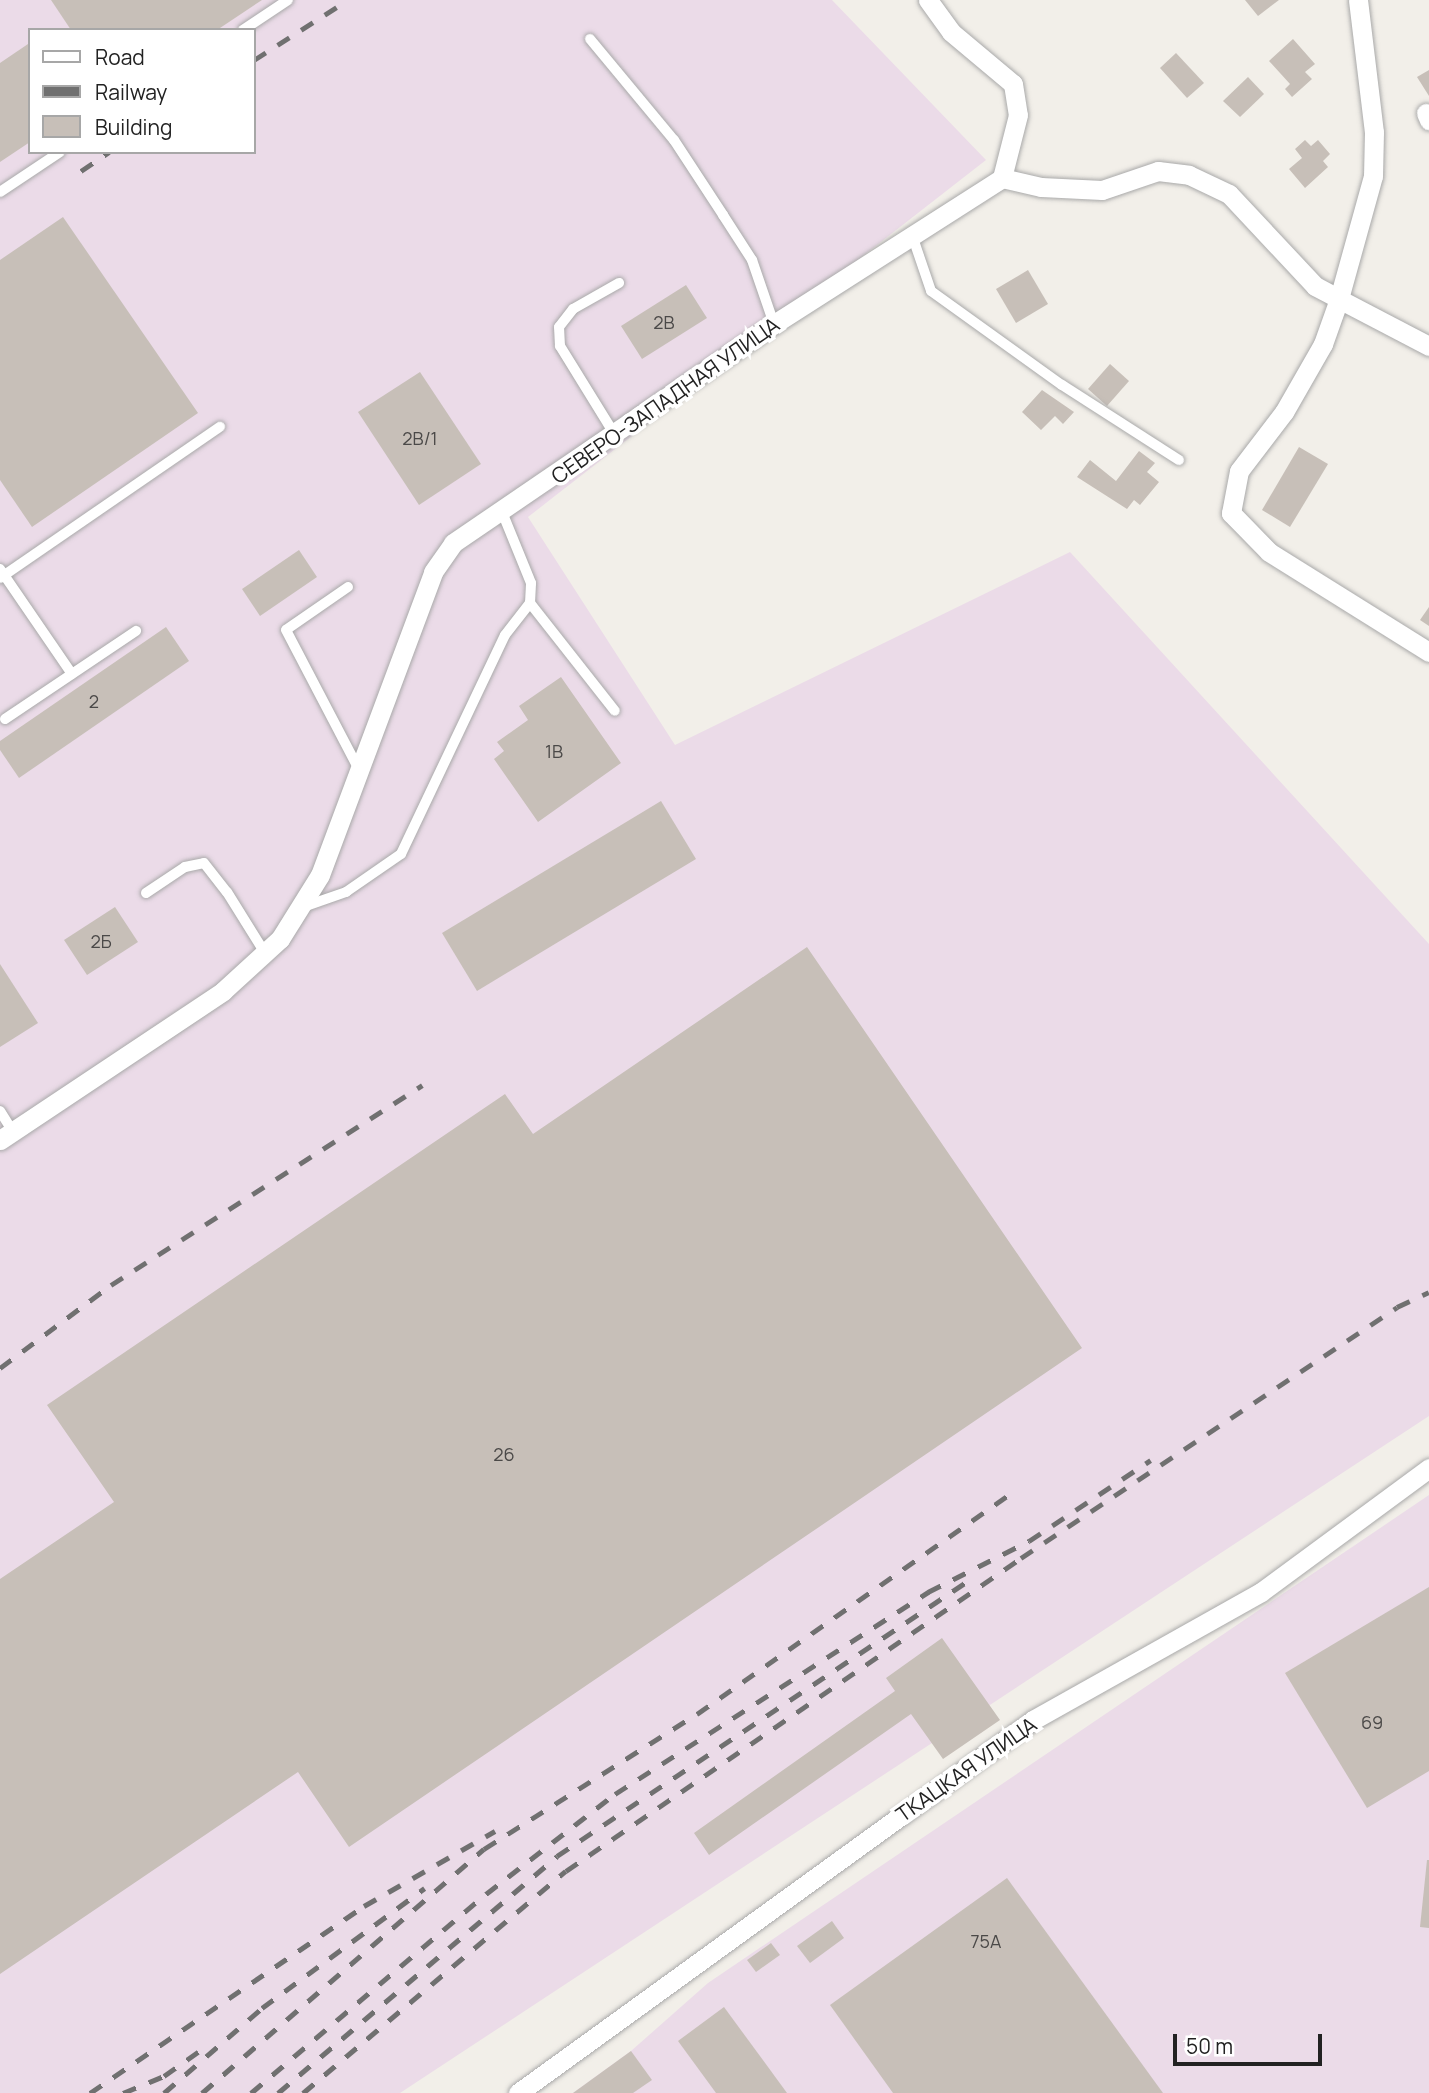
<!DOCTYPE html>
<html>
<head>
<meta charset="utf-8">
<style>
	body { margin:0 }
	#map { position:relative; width:1429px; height:2093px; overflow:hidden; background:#f2efe9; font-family:Manrope,sans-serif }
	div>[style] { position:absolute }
	.industrial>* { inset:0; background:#ebdbe8 }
	.building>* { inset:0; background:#c7bfb8 }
	.roads { filter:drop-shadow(0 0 2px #a9a9a9) drop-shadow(0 0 2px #a9a9a9) }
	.service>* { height:10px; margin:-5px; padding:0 5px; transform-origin:5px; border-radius:5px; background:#fff }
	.minor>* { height:19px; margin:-9.5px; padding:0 9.5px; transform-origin:9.5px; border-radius:9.5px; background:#fff }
	.rail>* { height:5px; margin-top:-2.5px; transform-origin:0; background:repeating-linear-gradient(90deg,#707070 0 14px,transparent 0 28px) }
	span { translate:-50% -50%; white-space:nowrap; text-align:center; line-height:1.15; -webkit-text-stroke:7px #fff; paint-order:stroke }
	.number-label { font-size:18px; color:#4b4948 }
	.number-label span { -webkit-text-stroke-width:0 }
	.street-label { font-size:21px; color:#222 }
	.legend { position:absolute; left:28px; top:28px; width:228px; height:126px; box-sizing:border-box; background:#fff; border:2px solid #a7a7a7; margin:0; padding:9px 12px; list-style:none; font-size:21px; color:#222 }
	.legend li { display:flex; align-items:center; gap:14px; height:35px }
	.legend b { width:35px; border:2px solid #a7a7a7 }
	.scale { position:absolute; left:1173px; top:2034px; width:149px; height:32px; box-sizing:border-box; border:4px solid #222; border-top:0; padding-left:9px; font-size:21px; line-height:24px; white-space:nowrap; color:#222; -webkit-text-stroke:5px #fff; paint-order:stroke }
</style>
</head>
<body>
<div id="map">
	<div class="industrial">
		<i style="clip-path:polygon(evenodd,0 0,832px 0,986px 160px,528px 517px,675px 745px,1070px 552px,1429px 944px,1429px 1416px,400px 2093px,0 2093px,0 0,30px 30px,254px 30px,254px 152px,30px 152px,30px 30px)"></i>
		<i style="clip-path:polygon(1429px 1495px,1429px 2093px,573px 2093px,631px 2051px,708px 1983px)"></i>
	</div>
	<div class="building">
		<i style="clip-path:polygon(51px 0,262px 0,217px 30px,71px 30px)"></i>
		<i style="clip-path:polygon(1245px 0,1279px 0,1258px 16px)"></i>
		<i style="clip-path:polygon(1293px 39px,1315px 64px,1305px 72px,1312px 79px,1292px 97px,1285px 89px,1290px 84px,1269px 61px)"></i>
		<i style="clip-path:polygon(28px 44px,30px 142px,0 162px,0 63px)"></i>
		<i style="clip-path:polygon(1176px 53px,1204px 83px,1187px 98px,1160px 68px)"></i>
		<i style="clip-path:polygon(1429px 70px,1429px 96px,1417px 77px)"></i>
		<i style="clip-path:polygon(1248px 77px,1264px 94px,1240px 117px,1223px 101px)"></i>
		<i style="clip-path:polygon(1305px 140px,1311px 146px,1318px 140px,1330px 154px,1323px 161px,1328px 167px,1305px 188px,1289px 169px,1302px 158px,1295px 149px)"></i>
		<i style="clip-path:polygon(63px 217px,198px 413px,32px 527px,0 480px,0 260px)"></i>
		<i style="clip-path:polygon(1028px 270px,1048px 304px,1016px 323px,996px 289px)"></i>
		<i style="clip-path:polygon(686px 285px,707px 318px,642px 359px,621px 326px)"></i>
		<i style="clip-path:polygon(1110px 364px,1129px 381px,1107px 406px,1088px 389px)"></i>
		<i style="clip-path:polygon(420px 372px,481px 464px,419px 505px,358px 412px)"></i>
		<i style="clip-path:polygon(1042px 390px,1074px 412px,1063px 424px,1055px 416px,1041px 430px,1022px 412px)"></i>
		<i style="clip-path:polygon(1299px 447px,1328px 464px,1290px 527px,1262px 510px)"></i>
		<i style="clip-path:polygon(1139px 451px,1155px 463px,1147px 472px,1159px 482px,1140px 505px,1134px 500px,1127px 509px,1077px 477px,1090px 460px,1116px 481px)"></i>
		<i style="clip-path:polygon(299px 550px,317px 577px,260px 616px,242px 589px)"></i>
		<i style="clip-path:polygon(1429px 607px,1429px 626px,1420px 620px)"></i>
		<i style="clip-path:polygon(166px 627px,189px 661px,19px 778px,0 750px,0 741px)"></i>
		<i style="clip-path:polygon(561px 677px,621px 763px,538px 822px,494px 759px,504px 751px,497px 742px,528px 720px,519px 706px)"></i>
		<i style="clip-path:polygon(661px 801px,696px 859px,477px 991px,442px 933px)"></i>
		<i style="clip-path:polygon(115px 907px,138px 942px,87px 975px,64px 940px)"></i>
		<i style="clip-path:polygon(807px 947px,1082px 1348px,349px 1847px,298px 1772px,0 1974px,0 1579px,114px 1502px,47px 1405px,505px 1094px,533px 1134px)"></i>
		<i style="clip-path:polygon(0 964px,38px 1023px,0 1047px)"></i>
		<i style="clip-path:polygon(1429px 1587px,1429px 1771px,1367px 1808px,1285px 1673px)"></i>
		<i style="clip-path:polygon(942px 1638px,1000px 1720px,943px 1759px,911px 1714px,709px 1855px,694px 1833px,895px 1691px,886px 1678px)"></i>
		<i style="clip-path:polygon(1427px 1860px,1429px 1860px,1429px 1928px,1420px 1927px)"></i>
		<i style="clip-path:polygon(1007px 1878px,1163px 2093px,893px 2093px,830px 2005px)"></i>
		<i style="clip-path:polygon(832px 1921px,844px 1938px,810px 1963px,797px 1946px)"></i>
		<i style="clip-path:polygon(771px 1943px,780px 1955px,756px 1972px,747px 1960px)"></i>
		<i style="clip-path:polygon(724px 2007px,787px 2093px,716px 2093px,678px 2041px)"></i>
		<i style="clip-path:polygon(631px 2051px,652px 2080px,633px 2093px,573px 2093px)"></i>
	</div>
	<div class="roads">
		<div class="service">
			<i style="left:243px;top:30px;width:54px;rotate:-33.7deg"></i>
			<i style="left:590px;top:39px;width:131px;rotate:50.3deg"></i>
			<i style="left:674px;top:140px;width:90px;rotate:56.8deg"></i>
			<i style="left:723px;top:215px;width:54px;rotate:57.2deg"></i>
			<i style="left:752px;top:260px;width:68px;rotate:71deg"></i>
			<i style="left:0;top:192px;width:72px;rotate:-33.7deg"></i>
			<i style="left:913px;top:238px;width:56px;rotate:71.2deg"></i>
			<i style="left:931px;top:291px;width:161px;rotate:35.7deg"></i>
			<i style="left:1062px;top:385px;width:139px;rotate:32.7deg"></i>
			<i style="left:615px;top:435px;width:105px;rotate:-121.7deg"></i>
			<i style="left:560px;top:346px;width:19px;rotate:-93deg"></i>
			<i style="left:559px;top:327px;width:23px;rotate:-52deg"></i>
			<i style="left:573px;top:309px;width:53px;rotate:-29.5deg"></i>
			<i style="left:0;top:569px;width:127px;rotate:55.6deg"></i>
			<i style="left:0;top:578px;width:267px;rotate:-34.5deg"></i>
			<i style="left:348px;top:587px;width:75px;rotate:145.3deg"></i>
			<i style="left:286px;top:630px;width:156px;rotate:62.4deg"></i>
			<i style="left:530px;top:603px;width:137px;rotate:51.8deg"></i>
			<i style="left:5px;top:719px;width:158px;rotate:-33.9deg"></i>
			<i style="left:146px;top:893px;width:47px;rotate:-33.7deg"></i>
			<i style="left:185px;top:867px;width:19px;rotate:-12deg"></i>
			<i style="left:204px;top:863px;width:37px;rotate:52deg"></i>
			<i style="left:227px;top:892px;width:72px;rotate:58.1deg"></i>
			<i style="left:303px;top:907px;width:46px;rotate:-19.2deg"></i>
			<i style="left:346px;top:892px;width:67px;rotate:-34.6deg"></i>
			<i style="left:401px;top:854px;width:242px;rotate:-64.6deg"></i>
			<i style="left:505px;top:635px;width:41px;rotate:-52deg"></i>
			<i style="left:530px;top:603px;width:20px;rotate:-87deg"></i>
			<i style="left:531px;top:583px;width:77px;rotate:-112.2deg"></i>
			<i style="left:0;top:1111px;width:25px;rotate:58deg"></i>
		</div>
		<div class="minor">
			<i style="left:928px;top:0;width:39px;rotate:54deg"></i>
			<i style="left:951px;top:32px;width:81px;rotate:40deg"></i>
			<i style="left:1013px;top:84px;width:31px;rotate:81deg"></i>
			<i style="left:1018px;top:115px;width:65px;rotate:104.3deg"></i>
			<i style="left:1358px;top:0;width:133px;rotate:83.1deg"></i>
			<i style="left:1374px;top:132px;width:44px;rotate:91.3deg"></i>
			<i style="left:1373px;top:176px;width:128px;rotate:105.5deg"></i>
			<i style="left:1339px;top:299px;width:102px;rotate:27.6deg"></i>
			<i style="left:1426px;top:113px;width:8px;rotate:67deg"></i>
			<i style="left:0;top:1140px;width:268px;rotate:-33.7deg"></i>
			<i style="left:223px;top:991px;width:77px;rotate:-42.4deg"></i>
			<i style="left:280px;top:939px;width:75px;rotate:-58deg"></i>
			<i style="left:320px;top:875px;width:323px;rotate:-69.5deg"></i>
			<i style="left:433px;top:572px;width:35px;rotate:-55deg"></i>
			<i style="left:453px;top:543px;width:389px;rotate:-34.3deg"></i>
			<i style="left:774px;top:324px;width:271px;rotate:-32.6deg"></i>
			<i style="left:1002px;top:178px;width:40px;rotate:13deg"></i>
			<i style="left:1041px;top:187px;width:61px;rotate:2.8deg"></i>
			<i style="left:1102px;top:190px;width:59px;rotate:-18.7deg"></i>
			<i style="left:1158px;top:171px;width:31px;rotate:7deg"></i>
			<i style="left:1189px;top:175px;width:44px;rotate:25.4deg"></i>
			<i style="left:1229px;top:194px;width:126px;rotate:46.9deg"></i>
			<i style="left:1315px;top:286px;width:27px;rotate:28deg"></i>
			<i style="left:1339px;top:299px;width:48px;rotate:109.6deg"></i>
			<i style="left:1323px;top:344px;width:78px;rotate:119.8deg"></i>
			<i style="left:1284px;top:412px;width:74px;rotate:127.3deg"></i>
			<i style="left:1239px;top:471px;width:43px;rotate:100.8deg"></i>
			<i style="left:1231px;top:513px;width:54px;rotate:45.7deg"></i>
			<i style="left:1269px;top:552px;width:189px;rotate:32deg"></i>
			<i style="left:518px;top:2093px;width:636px;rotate:-35.91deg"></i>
			<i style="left:1033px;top:1720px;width:261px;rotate:-29.3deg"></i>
			<i style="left:1261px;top:1592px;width:209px;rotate:-36.4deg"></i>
		</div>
	</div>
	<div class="rail">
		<i style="left:254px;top:60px;width:112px;rotate:-32.6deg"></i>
		<i style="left:81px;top:171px;width:34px;rotate:-34deg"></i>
		<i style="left:0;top:1368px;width:139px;rotate:-36.8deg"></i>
		<i style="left:111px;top:1285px;width:370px;rotate:-32.7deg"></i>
		<i style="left:90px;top:2093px;width:332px;rotate:-34.3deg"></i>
		<i style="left:364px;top:1906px;width:151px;rotate:-29.8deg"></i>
		<i style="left:123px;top:2093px;width:44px;rotate:-22.5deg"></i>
		<i style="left:164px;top:2076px;width:42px;rotate:-35.2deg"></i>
		<i style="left:164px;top:2093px;width:130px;rotate:-40.9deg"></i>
		<i style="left:262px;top:2008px;width:202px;rotate:-36.4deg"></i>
		<i style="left:202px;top:2093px;width:373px;rotate:-40.9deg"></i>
		<i style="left:484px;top:1849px;width:252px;rotate:-32.4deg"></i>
		<i style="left:697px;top:1714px;width:383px;rotate:-35.1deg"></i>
		<i style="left:251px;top:2093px;width:308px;rotate:-40.3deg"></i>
		<i style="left:486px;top:1894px;width:163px;rotate:-37.8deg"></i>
		<i style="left:615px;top:1794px;width:373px;rotate:-32.8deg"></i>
		<i style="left:928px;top:1592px;width:113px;rotate:-26.8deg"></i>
		<i style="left:1029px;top:1541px;width:146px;rotate:-33.6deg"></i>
		<i style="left:278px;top:2093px;width:366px;rotate:-40.3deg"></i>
		<i style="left:557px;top:1856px;width:495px;rotate:-33.8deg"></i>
		<i style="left:303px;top:2093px;width:344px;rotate:-40.2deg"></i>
		<i style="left:566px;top:1871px;width:552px;rotate:-34.52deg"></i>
		<i style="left:1021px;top:1558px;width:452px;rotate:-33.7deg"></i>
		<i style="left:1397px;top:1307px;width:35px;rotate:-25deg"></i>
	</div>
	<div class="number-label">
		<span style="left:664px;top:322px">2В</span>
		<span style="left:420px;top:438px">2В/1</span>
		<span style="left:94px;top:701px">2</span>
		<span style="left:554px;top:751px">1В</span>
		<span style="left:101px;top:941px">2Б</span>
		<span style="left:504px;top:1454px">26</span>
		<span style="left:1372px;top:1722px">69</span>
		<span style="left:986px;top:1941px">75А</span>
	</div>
	<div class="street-label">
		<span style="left:665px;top:400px;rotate:-35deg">СЕВЕРО-ЗАПАДНАЯ УЛИЦА</span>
		<span style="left:966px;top:1769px;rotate:-35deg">ТКАЦКАЯ УЛИЦА</span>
	</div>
	<ul class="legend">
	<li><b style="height:9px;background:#fff"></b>Road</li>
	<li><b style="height:9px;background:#707070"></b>Railway</li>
	<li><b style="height:19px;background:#c7bfb8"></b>Building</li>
	</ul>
	<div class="scale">50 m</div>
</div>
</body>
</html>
